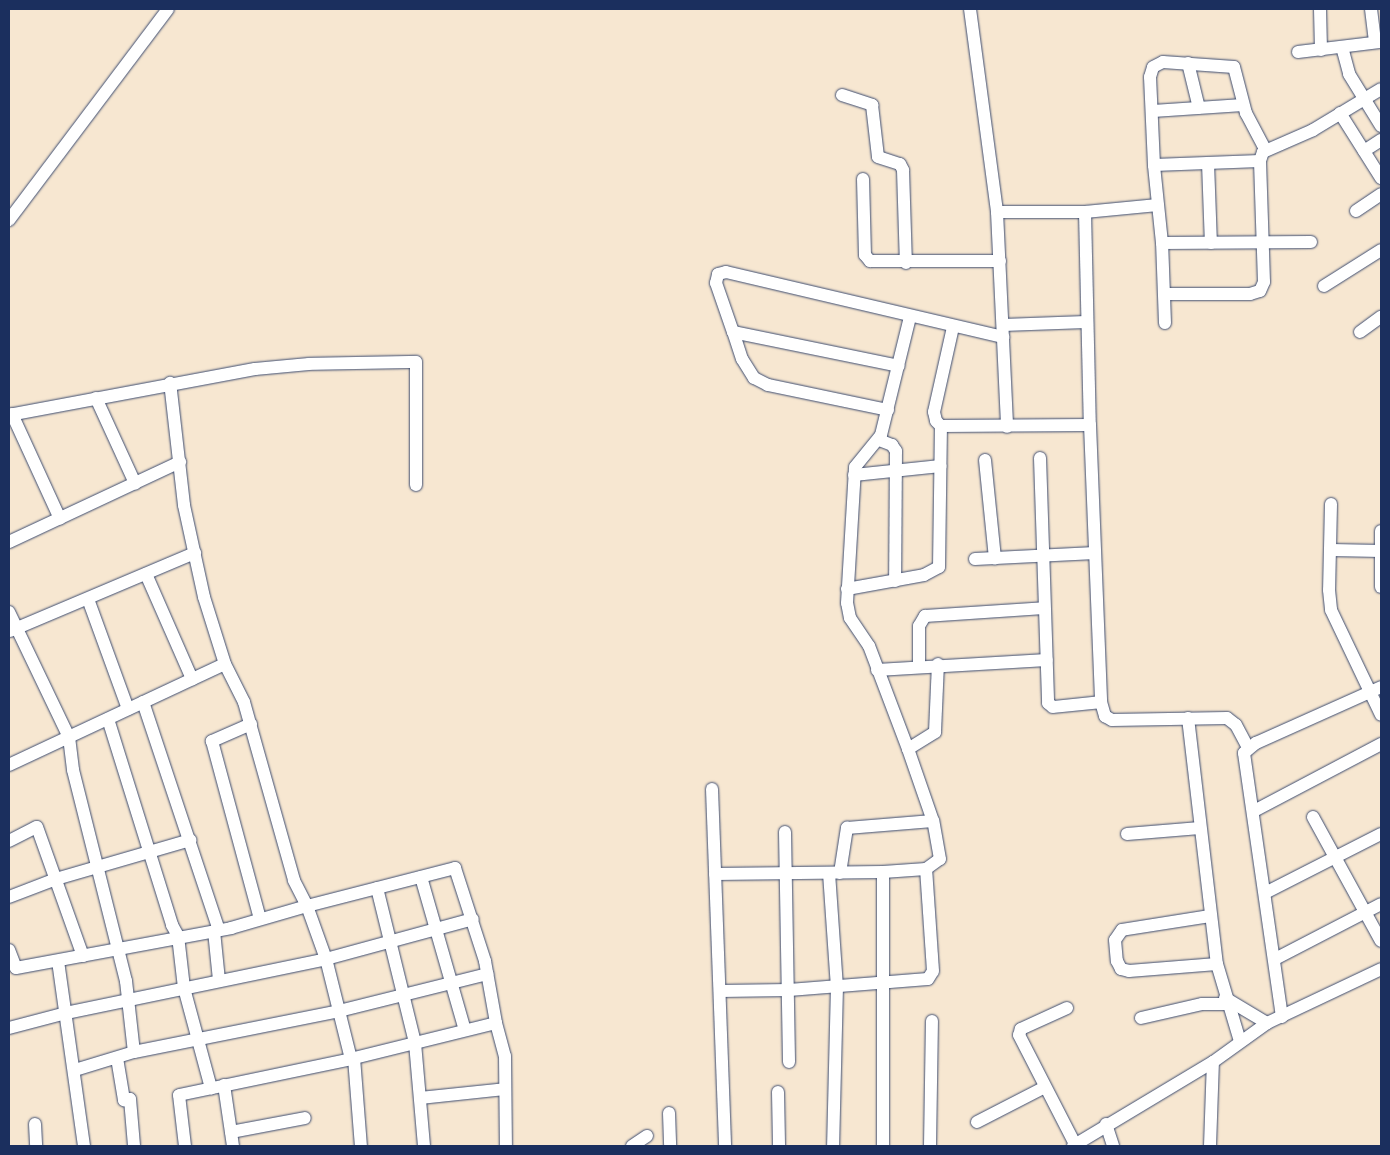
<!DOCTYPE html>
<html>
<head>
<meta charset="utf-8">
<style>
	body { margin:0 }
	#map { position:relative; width:1390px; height:1155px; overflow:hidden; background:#f7e7d1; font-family:"Indie Flower",sans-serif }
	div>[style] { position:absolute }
	.roads { filter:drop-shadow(0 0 1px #3c4b6f) drop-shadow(0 0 1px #3c4b6f) }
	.minor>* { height:12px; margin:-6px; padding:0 6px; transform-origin:6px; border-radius:6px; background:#fff }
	span { translate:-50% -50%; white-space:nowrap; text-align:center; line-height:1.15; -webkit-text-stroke:4px #fbf7ec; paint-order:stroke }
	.frame { position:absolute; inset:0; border:10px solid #1b2f5e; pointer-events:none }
</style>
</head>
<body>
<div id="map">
	<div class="roads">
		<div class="minor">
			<i style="left:970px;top:9px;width:205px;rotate:82.4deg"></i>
			<i style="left:997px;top:212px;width:215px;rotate:87.3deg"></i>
			<i style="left:1320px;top:9px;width:41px;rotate:88.6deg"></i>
			<i style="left:1371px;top:9px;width:33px;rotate:83deg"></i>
			<i style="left:1342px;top:47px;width:28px;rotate:75deg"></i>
			<i style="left:1349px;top:74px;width:61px;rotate:58.4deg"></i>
			<i style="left:1298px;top:52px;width:84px;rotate:-6.9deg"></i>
			<i style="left:1188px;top:63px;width:46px;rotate:76.3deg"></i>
			<i style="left:842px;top:95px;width:32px;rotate:18deg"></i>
			<i style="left:872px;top:105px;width:52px;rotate:83.4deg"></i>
			<i style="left:878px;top:157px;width:23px;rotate:18deg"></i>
			<i style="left:900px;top:164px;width:7px;rotate:63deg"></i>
			<i style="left:903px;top:170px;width:93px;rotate:88.2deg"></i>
			<i style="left:1153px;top:111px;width:90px;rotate:-3.8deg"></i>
			<i style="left:1340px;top:113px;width:77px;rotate:57.8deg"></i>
			<i style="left:1364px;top:151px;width:20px;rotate:-33deg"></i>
			<i style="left:1208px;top:163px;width:80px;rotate:87.9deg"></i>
			<i style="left:1154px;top:165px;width:106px;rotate:-2.2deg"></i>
			<i style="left:863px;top:179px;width:76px;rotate:88.5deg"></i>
			<i style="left:865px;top:255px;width:8px;rotate:50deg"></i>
			<i style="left:870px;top:261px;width:130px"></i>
			<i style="left:1356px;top:211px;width:30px;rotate:-34deg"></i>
			<i style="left:997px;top:212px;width:88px"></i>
			<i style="left:1085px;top:212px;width:73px;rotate:-5.5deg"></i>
			<i style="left:1085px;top:212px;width:213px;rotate:88.7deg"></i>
			<i style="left:9px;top:220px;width:264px;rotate:-53deg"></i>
			<i style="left:1162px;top:243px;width:149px;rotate:-0.4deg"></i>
			<i style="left:1324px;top:286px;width:67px;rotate:-32.3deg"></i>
			<i style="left:1164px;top:294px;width:86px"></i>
			<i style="left:1250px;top:294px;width:10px;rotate:-17deg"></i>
			<i style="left:1260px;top:291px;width:10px;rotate:-66deg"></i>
			<i style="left:1264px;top:282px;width:121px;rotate:-91.9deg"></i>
			<i style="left:1260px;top:161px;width:9px;rotate:-72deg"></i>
			<i style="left:1263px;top:152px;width:55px;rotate:-23.7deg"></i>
			<i style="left:1313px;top:130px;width:79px;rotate:-31.1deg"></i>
			<i style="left:1165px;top:323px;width:80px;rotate:-92.1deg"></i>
			<i style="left:1162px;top:243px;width:78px;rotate:-95.9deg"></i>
			<i style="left:1154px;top:165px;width:88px;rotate:-92.6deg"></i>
			<i style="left:1150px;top:77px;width:10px;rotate:-73deg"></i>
			<i style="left:1153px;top:67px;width:11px;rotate:-27deg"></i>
			<i style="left:1163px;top:62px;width:71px;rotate:4deg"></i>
			<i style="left:1234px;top:67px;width:48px;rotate:75.4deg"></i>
			<i style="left:1246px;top:113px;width:41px;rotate:62.2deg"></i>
			<i style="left:1003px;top:325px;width:83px;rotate:-2.1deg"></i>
			<i style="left:953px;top:327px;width:87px;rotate:102.6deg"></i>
			<i style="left:934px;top:412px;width:9px;rotate:77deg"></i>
			<i style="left:936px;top:421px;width:7px;rotate:45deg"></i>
			<i style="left:941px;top:426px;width:149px;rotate:-0.4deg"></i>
			<i style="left:1090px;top:425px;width:277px;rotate:87.7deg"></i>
			<i style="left:1101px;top:702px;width:15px;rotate:74deg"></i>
			<i style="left:1105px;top:716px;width:8px;rotate:30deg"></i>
			<i style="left:1112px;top:720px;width:115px;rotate:-1deg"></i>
			<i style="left:1227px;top:718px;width:11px;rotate:38deg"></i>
			<i style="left:1236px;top:725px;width:26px;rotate:62deg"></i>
			<i style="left:733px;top:332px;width:169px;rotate:11.6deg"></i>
			<i style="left:1360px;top:332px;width:26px;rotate:-36deg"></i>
			<i style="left:96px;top:398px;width:94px;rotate:65.4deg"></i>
			<i style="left:888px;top:410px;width:123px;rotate:-168.2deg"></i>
			<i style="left:768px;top:385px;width:16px;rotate:-153deg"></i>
			<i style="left:754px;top:378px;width:22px;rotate:-122deg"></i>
			<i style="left:742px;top:359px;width:28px;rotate:-108deg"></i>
			<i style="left:733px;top:332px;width:52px;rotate:-109.1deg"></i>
			<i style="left:716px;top:283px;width:9px;rotate:-77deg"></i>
			<i style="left:718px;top:274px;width:8px;rotate:-14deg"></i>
			<i style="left:726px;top:272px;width:285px;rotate:13.2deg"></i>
			<i style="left:12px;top:414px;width:115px;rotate:65.4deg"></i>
			<i style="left:9px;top:415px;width:250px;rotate:-10.6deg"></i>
			<i style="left:255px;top:369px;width:54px;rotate:-5.3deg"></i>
			<i style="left:309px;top:364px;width:107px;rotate:-1.1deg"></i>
			<i style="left:416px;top:362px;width:123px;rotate:90deg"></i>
			<i style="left:879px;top:440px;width:14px;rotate:21deg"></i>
			<i style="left:892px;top:445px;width:7px;rotate:56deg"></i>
			<i style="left:896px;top:451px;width:130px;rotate:90.4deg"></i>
			<i style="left:1040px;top:458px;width:245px;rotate:88.1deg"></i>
			<i style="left:1048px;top:703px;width:6px;rotate:39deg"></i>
			<i style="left:1053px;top:707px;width:48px;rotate:-5.9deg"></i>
			<i style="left:985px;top:460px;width:99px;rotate:84.2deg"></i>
			<i style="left:854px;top:475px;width:87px;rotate:-5.9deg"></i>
			<i style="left:1331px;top:504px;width:86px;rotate:91.3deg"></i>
			<i style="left:1329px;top:590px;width:20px;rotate:84deg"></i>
			<i style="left:1331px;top:610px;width:116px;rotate:64.5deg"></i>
			<i style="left:1381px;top:531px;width:56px;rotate:90deg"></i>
			<i style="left:9px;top:542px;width:189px;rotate:-25.1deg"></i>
			<i style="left:1331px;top:550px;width:50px;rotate:1.1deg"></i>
			<i style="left:975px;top:559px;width:120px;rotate:-2.9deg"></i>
			<i style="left:146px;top:574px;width:115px;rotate:66.3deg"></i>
			<i style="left:847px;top:589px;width:78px;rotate:-10.3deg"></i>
			<i style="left:924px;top:575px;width:17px;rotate:-28deg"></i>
			<i style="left:939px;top:567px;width:141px;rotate:-89.2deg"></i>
			<i style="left:88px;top:599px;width:117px;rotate:70deg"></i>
			<i style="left:9px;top:612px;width:139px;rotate:64.4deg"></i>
			<i style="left:69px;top:737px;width:33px;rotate:83deg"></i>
			<i style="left:73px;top:770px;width:218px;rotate:75.9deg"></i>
			<i style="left:126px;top:981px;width:71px;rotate:83.6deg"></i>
			<i style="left:10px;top:631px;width:201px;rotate:-22.9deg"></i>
			<i style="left:919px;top:665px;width:39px;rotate:-90deg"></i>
			<i style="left:919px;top:626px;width:12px;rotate:-59deg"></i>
			<i style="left:925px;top:616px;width:119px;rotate:-3.8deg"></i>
			<i style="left:877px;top:670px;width:170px;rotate:-3.4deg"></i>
			<i style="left:143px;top:702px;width:240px;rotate:71.6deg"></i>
			<i style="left:1188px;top:718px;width:248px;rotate:83.3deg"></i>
			<i style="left:1217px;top:964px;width:80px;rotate:73.4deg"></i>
			<i style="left:108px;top:719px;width:216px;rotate:72.7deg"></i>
			<i style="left:172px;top:925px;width:13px;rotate:61deg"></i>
			<i style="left:178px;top:936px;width:52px;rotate:83.4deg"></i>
			<i style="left:184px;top:988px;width:104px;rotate:74.9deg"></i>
			<i style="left:251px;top:724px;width:43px;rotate:156.4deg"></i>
			<i style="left:212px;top:741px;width:184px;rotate:74.9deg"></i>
			<i style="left:908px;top:749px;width:32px;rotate:-32deg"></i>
			<i style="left:935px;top:732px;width:68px;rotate:-87.5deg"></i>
			<i style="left:9px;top:765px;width:238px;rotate:-25.1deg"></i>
			<i style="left:225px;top:664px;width:70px;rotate:-107.4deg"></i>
			<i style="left:204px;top:597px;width:94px;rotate:-102.3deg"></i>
			<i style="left:184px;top:505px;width:123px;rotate:-96.5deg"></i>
			<i style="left:712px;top:789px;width:357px;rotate:87.9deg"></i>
			<i style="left:1254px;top:811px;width:144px;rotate:-27.8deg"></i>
			<i style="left:1313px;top:817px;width:141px;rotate:61.3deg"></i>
			<i style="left:785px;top:832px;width:230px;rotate:89deg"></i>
			<i style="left:1127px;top:834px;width:73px;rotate:-4.7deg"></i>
			<i style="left:9px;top:841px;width:31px;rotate:-27deg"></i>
			<i style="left:37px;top:827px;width:137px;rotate:70.4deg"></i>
			<i style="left:455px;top:868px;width:98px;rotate:72.1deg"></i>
			<i style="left:485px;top:961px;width:63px;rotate:79.9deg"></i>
			<i style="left:496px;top:1023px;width:149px;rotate:166.1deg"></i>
			<i style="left:351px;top:1059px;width:103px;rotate:-104deg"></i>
			<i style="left:326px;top:959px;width:56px;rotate:-109.7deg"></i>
			<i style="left:307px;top:906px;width:153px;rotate:-14.4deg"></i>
			<i style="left:883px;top:872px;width:274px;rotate:90deg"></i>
			<i style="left:829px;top:873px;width:113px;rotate:86deg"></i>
			<i style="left:837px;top:986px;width:160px;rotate:91.4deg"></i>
			<i style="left:840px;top:873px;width:46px;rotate:-81.2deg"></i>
			<i style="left:847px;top:828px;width:86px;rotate:-4.7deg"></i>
			<i style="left:715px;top:874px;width:168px;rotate:-0.7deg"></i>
			<i style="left:883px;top:872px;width:43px;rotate:-4deg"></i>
			<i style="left:926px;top:869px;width:17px;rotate:-36deg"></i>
			<i style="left:940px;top:859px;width:39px;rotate:-100deg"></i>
			<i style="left:933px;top:821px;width:76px;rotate:-109.1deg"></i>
			<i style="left:908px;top:749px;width:110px;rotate:-110.7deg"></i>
			<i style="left:869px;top:646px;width:34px;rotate:-124deg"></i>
			<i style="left:850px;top:618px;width:15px;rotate:-101deg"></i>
			<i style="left:847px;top:603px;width:136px;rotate:-86.6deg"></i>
			<i style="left:855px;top:467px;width:41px;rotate:-50.9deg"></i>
			<i style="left:881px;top:435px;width:122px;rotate:-76.2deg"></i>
			<i style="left:421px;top:877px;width:159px;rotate:74deg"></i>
			<i style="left:377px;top:888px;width:160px;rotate:76.2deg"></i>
			<i style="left:415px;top:1043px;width:103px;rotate:85deg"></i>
			<i style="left:1265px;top:893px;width:130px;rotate:-27deg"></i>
			<i style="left:9px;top:897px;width:50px;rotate:-21deg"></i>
			<i style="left:56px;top:879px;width:140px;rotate:-16.2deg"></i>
			<i style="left:1210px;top:916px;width:89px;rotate:171deg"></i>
			<i style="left:1122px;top:930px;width:12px;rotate:125deg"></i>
			<i style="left:1115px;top:940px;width:21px;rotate:85deg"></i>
			<i style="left:1117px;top:961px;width:9px;rotate:63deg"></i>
			<i style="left:1121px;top:969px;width:8px;rotate:14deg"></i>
			<i style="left:1129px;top:971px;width:88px;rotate:-4.5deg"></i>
			<i style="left:214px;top:931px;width:49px;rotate:84.2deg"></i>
			<i style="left:9px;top:950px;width:19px;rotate:69deg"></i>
			<i style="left:16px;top:968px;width:219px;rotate:-10.5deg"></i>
			<i style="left:231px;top:928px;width:79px;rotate:-16.1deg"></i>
			<i style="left:307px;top:906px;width:29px;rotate:-117deg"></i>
			<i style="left:294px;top:880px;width:185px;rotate:-105.7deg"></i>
			<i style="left:244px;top:702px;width:42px;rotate:-116.6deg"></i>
			<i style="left:1275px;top:959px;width:119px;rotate:-27.4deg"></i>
			<i style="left:58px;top:961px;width:187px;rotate:82deg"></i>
			<i style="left:720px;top:991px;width:69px;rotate:-0.8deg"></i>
			<i style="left:789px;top:990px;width:139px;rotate:-4.5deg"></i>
			<i style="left:928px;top:979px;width:9px;rotate:-58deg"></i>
			<i style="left:933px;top:971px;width:102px;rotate:-93.9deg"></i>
			<i style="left:1225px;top:998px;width:49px;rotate:30.8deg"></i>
			<i style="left:1067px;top:1008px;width:51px;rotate:155.5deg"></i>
			<i style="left:1021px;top:1029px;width:6px;rotate:108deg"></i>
			<i style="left:1019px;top:1035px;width:123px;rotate:62.8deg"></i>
			<i style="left:1282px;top:1017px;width:267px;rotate:-98.2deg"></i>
			<i style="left:1244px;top:753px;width:16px;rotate:-40deg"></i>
			<i style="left:1256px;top:743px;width:137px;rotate:-24.1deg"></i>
			<i style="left:1141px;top:1018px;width:63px;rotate:-12.9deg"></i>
			<i style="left:1202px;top:1004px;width:25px"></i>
			<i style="left:496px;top:1023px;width:34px;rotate:75deg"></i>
			<i style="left:505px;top:1056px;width:90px;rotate:89.4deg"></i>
			<i style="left:9px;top:1028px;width:59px;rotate:-14.7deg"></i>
			<i style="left:66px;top:1013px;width:266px;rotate:-11.7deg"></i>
			<i style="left:326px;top:959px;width:152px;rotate:-15.2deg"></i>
			<i style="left:117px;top:1058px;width:43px;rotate:80.5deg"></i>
			<i style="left:124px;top:1100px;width:6px;rotate:-9deg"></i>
			<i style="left:130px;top:1099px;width:47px;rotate:85.1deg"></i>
			<i style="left:354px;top:1058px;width:88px;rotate:85.5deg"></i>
			<i style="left:75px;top:1070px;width:62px;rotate:-17deg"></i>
			<i style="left:134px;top:1052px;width:209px;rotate:-11.3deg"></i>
			<i style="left:339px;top:1011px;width:153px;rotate:-14deg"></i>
			<i style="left:224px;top:1085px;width:62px;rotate:81.6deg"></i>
			<i style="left:778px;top:1092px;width:54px;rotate:88.9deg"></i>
			<i style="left:420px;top:1098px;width:85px;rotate:-6deg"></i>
			<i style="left:669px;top:1113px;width:33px;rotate:88deg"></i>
			<i style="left:977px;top:1122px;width:76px;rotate:-27.2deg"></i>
			<i style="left:35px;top:1124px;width:22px;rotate:87deg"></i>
			<i style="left:1106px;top:1124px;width:23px;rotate:72deg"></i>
			<i style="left:231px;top:1132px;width:75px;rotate:-10.7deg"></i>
			<i style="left:185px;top:1146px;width:51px;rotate:-96.7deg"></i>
			<i style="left:179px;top:1095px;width:176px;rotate:-11.8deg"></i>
			<i style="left:632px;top:1146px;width:18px;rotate:-34deg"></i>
			<i style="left:930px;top:1146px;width:125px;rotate:-89.1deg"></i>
			<i style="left:1073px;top:1146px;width:163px;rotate:-31deg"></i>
			<i style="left:1213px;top:1062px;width:67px;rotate:-35.8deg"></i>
			<i style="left:1267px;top:1023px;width:126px;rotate:-25.3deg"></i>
			<i style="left:1210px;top:1146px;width:84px;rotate:-88deg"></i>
		</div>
	</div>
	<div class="frame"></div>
</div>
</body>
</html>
